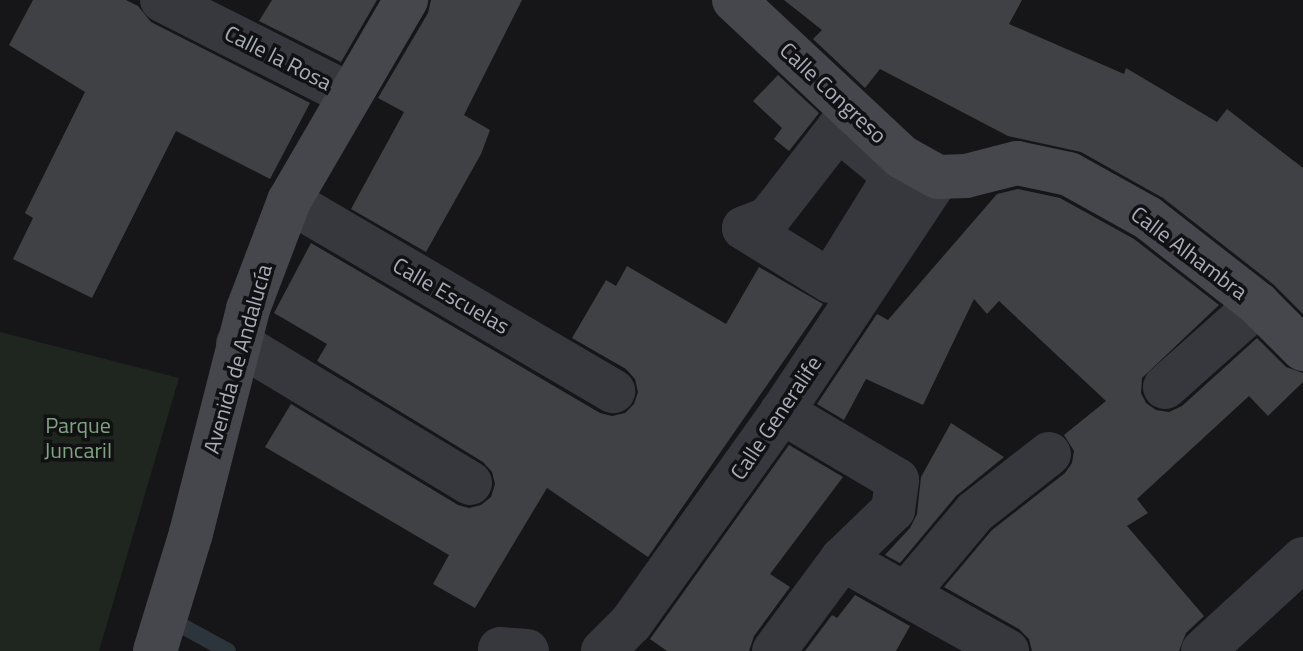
<!DOCTYPE html>
<html>
<head>
<meta charset="utf-8">
<style>
	body { margin:0 }
	#map { position:relative; width:1303px; height:651px; overflow:hidden; background:#161618; font-family:"Titillium Web",sans-serif }
	div>[style] { position:absolute }
	.green>* { inset:0; background:#1e261f }
	.stream>* { height:16px; margin:-8px; padding:0 8px; transform-origin:8px; border-radius:8px; background:#2c353c }
	.building>* { inset:0; background:#404145 }
	.street>* { height:44px; margin:-22px; padding:0 22px; transform-origin:22px; border-radius:22px; background:#37383d }
	.secondary>* { height:44px; margin:-22px; padding:0 22px; transform-origin:22px; border-radius:22px; background:#45474d }
	span { translate:-50% -50%; white-space:nowrap; text-align:center; line-height:1.15; -webkit-text-stroke:7px #111113; paint-order:stroke }
	.street-label { font-size:22px; color:#a8adb8 }
	.park-label { font-size:22px; color:#7fa381 }
</style>
</head>
<body>
<div id="map">
	<div class="green">
		<i style="clip-path:polygon(0 332px,179px 378px,99px 651px,0 651px)"></i>
	</div>
	<div class="stream">
		<i style="left:184px;top:627px;width:50px;rotate:28.6deg"></i>
	</div>
	<div class="building">
		<i style="clip-path:polygon(33px 0,126px 0,138px 6px,151px 22px,310px 103px,270px 179px,176px 131px,92px 298px,13px 259px,33px 218px,25px 213px,85px 92px,9px 45px)"></i>
		<i style="clip-path:polygon(272px 0,377px 0,341px 62px,259px 21px)"></i>
		<i style="clip-path:polygon(431px 0,522px 0,464px 115px,490px 130px,481px 154px,426px 252px,351px 209px,404px 112px,378px 98px,428px 13px)"></i>
		<i style="clip-path:polygon(784px 0,1022px 0,1009px 24px,1124px 74px,1126px 68px,1217px 122px,1227px 109px,1303px 168px,1303px 314px,1273px 284px,1163px 198px,1081px 152px,1008px 136px,880px 69px,865px 88px,813px 39px,822px 30px)"></i>
		<i style="clip-path:polygon(778px 75px,819px 113px,789px 151px,774px 139px,782px 128px,753px 101px)"></i>
		<i style="clip-path:polygon(1018px 189px,1060px 198px,1134px 239px,1219px 305px,1142px 378px,1141px 393px,1146px 403px,1156px 410px,1169px 412px,1182px 406px,1257px 338px,1286px 367px,1303px 373px,1303px 382px,1268px 416px,1249px 396px,1137px 499px,1148px 513px,1127px 526px,1204px 616px,1186px 633px,1179px 651px,1032px 651px,1029px 639px,1019px 629px,944px 587px,992px 530px,1065px 473px,1072px 463px,1074px 451px,1064px 435px,1106px 401px,999px 301px,987px 314px,974px 299px,923px 405px,866px 379px,844px 420px,817px 404px,877px 314px,888px 320px,997px 194px)"></i>
		<i style="clip-path:polygon(311px 243px,600px 413px,612px 416px,625px 413px,634px 404px,638px 392px,635px 379px,626px 369px,572px 338px,606px 280px,616px 286px,627px 266px,726px 324px,759px 267px,823px 304px,648px 557px,547px 488px,475px 608px,433px 584px,449px 555px,265px 447px,291px 404px,458px 505px,469px 508px,481px 505px,491px 497px,495px 484px,492px 472px,483px 462px,317px 361px,327px 344px,274px 313px)"></i>
		<i style="clip-path:polygon(951px 423px,1004px 457px,956px 496px,900px 563px,885px 555px,910px 528px,917px 514px,921px 477px)"></i>
		<i style="clip-path:polygon(789px 445px,843px 477px,770px 574px,790px 587px,754px 636px,749px 651px,667px 651px,650px 639px)"></i>
		<i style="clip-path:polygon(855px 595px,910px 626px,896px 651px,805px 651px,832px 615px,837px 618px)"></i>
	</div>
	<div class="street">
		<i style="left:162px;top:0;width:211px;rotate:26.8deg"></i>
		<i style="left:838px;top:129px;width:74px;rotate:39.5deg"></i>
		<i style="left:895px;top:176px;width:123px;rotate:121.8deg"></i>
		<i style="left:830px;top:281px;width:101px;rotate:-148.4deg"></i>
		<i style="left:744px;top:228px;width:26px;rotate:-21deg"></i>
		<i style="left:768px;top:219px;width:114px;rotate:-52.1deg"></i>
		<i style="left:289px;top:201px;width:376px;rotate:30.4deg"></i>
		<i style="left:238px;top:343px;width:271px;rotate:31.1deg"></i>
		<i style="left:1165px;top:387px;width:125px;rotate:-41.7deg"></i>
		<i style="left:842px;top:559px;width:189px;rotate:29.1deg"></i>
		<i style="left:906px;top:594px;width:107px;rotate:-49.9deg"></i>
		<i style="left:975px;top:512px;width:94px;rotate:-38.1deg"></i>
		<i style="left:500px;top:649px;width:27px;rotate:4deg"></i>
		<i style="left:603px;top:651px;width:40px;rotate:-45deg"></i>
		<i style="left:631px;top:623px;width:259px;rotate:-54.4deg"></i>
		<i style="left:782px;top:412px;width:282px;rotate:-56.4deg"></i>
		<i style="left:774px;top:651px;width:114px;rotate:-53.5deg"></i>
		<i style="left:842px;top:559px;width:71px;rotate:-43.9deg"></i>
		<i style="left:893px;top:510px;width:30px;rotate:-82deg"></i>
		<i style="left:897px;top:480px;width:134px;rotate:-149.4deg"></i>
		<i style="left:1203px;top:651px;width:136px;rotate:-42.6deg"></i>
	</div>
	<div class="secondary">
		<i style="left:734px;top:0;width:230px;rotate:43.1deg"></i>
		<i style="left:902px;top:157px;width:41px;rotate:29.1deg"></i>
		<i style="left:938px;top:177px;width:28px;rotate:-2deg"></i>
		<i style="left:966px;top:176px;width:53px;rotate:-14.3deg"></i>
		<i style="left:1017px;top:163px;width:53px;rotate:11.9deg"></i>
		<i style="left:1069px;top:174px;width:90px;rotate:29.1deg"></i>
		<i style="left:1148px;top:218px;width:140px;rotate:38deg"></i>
		<i style="left:1258px;top:304px;width:64px;rotate:45deg"></i>
		<i style="left:155px;top:651px;width:123px;rotate:-73deg"></i>
		<i style="left:191px;top:533px;width:231px;rotate:-75.7deg"></i>
		<i style="left:248px;top:309px;width:116px;rotate:-69.2deg"></i>
		<i style="left:289px;top:201px;width:233px;rotate:-59.8deg"></i>
	</div>
	<div class="street-label">
		<span style="left:278px;top:58px;rotate:27deg">Calle la Rosa</span>
		<span style="left:833px;top:93px;rotate:43deg">Calle Congreso</span>
		<span style="left:1189px;top:253px;rotate:37deg">Calle Alhambra</span>
		<span style="left:451px;top:296px;rotate:30deg">Calle Escuelas</span>
		<span style="left:238px;top:359px;rotate:-74deg">Avenida de Andalucía</span>
		<span style="left:776px;top:418px;rotate:-56deg">Calle Generalife</span>
	</div>
	<div class="park-label">
		<span style="left:78px;top:438px">Parque<br>Juncaril</span>
	</div>
</div>
</body>
</html>
